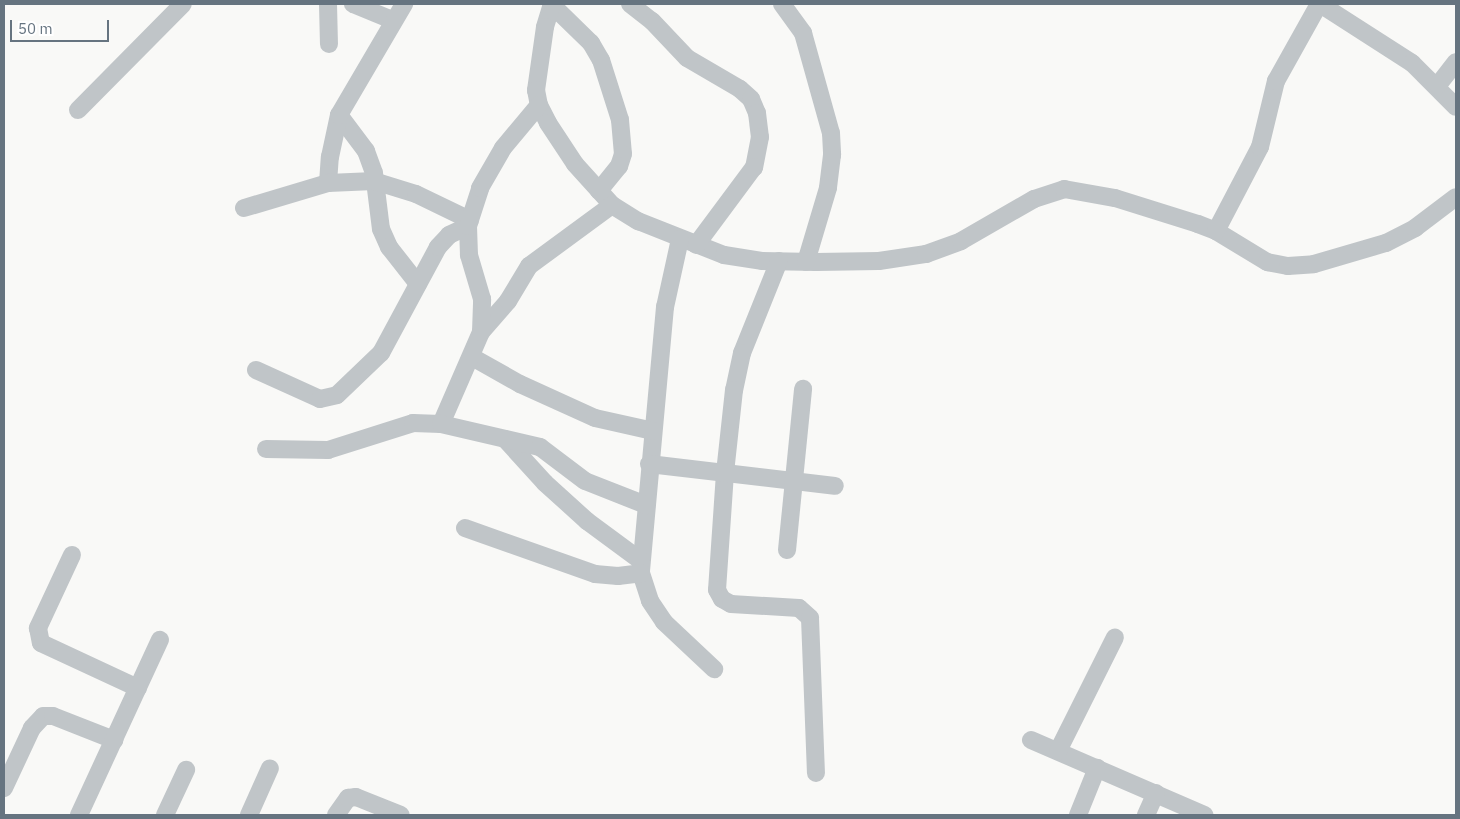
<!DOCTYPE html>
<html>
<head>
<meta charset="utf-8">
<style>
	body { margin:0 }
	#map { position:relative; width:1460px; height:819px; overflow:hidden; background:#f9f9f7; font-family:"IBM Plex Sans",sans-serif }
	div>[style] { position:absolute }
	.minor>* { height:18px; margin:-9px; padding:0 9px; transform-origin:9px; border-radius:9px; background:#c0c5c8 }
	span { translate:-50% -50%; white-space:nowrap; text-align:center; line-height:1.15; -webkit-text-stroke:5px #fff; paint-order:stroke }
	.frame { position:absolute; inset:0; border:5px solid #667480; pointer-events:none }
	.scale { position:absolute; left:10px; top:20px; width:99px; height:22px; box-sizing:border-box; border:2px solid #667480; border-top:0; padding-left:6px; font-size:15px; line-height:18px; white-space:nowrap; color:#667480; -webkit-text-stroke:4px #fff; paint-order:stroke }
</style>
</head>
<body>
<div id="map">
	<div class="minor">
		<i style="left:328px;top:4px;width:40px;rotate:88.6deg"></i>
		<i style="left:353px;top:4px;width:42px;rotate:22.3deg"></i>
		<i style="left:551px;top:4px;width:56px;rotate:44.3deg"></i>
		<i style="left:591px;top:43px;width:20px;rotate:60deg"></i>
		<i style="left:601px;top:60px;width:63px;rotate:72.4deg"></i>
		<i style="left:620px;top:120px;width:34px;rotate:85deg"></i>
		<i style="left:623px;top:154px;width:13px;rotate:108deg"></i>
		<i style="left:619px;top:166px;width:32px;rotate:129deg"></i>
		<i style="left:552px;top:4px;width:24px;rotate:107deg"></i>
		<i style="left:545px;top:27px;width:64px;rotate:98.1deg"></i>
		<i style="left:536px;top:90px;width:15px;rotate:79deg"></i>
		<i style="left:539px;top:105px;width:20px;rotate:63deg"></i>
		<i style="left:548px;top:123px;width:49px;rotate:56.6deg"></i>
		<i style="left:575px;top:164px;width:55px;rotate:47.9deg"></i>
		<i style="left:612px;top:205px;width:31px;rotate:32deg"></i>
		<i style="left:638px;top:221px;width:92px;rotate:21.6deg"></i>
		<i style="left:724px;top:255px;width:38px;rotate:9deg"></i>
		<i style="left:762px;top:261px;width:54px;rotate:1.1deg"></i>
		<i style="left:816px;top:262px;width:63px;rotate:-0.9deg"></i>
		<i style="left:879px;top:261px;width:48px;rotate:-8.5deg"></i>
		<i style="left:926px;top:254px;width:37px;rotate:-20deg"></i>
		<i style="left:961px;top:241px;width:84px;rotate:-29.9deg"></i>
		<i style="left:1034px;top:199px;width:32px;rotate:-18deg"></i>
		<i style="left:1064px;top:189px;width:52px;rotate:10deg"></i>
		<i style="left:1115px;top:198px;width:87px;rotate:17.4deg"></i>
		<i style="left:1198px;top:224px;width:19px;rotate:21deg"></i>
		<i style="left:1216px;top:231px;width:60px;rotate:31.3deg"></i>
		<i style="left:1267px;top:262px;width:21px;rotate:11deg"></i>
		<i style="left:1288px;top:266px;width:26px;rotate:-4deg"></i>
		<i style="left:1314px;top:264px;width:75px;rotate:-16.3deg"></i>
		<i style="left:1386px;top:243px;width:33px;rotate:-27deg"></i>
		<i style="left:1415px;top:228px;width:51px;rotate:-37.1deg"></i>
		<i style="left:630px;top:4px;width:28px;rotate:38deg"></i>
		<i style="left:652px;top:21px;width:51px;rotate:46.6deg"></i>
		<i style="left:687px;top:58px;width:61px;rotate:30.3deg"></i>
		<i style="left:740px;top:89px;width:15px;rotate:42deg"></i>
		<i style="left:751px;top:99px;width:15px;rotate:67deg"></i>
		<i style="left:757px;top:113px;width:24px;rotate:83deg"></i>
		<i style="left:760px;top:137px;width:31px;rotate:101deg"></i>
		<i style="left:754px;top:167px;width:97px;rotate:126.6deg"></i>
		<i style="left:782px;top:4px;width:36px;rotate:54deg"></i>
		<i style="left:803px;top:33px;width:104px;rotate:74.4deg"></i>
		<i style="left:831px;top:133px;width:22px;rotate:87deg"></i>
		<i style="left:832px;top:155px;width:33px;rotate:97deg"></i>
		<i style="left:828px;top:188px;width:77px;rotate:106.6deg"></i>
		<i style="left:1320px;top:4px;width:109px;rotate:32.7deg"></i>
		<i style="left:1412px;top:63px;width:62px;rotate:45deg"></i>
		<i style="left:1438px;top:85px;width:29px;rotate:-52deg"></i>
		<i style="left:78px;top:110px;width:149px;rotate:-45.3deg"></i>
		<i style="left:339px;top:115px;width:45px;rotate:53.1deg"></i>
		<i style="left:366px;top:151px;width:23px;rotate:70deg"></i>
		<i style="left:374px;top:173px;width:56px;rotate:82.9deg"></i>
		<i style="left:381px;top:229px;width:20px;rotate:66deg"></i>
		<i style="left:389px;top:247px;width:47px;rotate:51.9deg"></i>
		<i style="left:328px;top:183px;width:26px;rotate:-86deg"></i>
		<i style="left:330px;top:157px;width:43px;rotate:-77.9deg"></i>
		<i style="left:339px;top:115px;width:129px;rotate:-59.6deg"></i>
		<i style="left:244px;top:208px;width:88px;rotate:-16.6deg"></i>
		<i style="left:328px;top:183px;width:46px;rotate:-2.5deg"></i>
		<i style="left:374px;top:181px;width:44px;rotate:17.2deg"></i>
		<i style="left:416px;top:194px;width:60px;rotate:25.7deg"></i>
		<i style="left:1216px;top:231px;width:95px;rotate:-62.4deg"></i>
		<i style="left:1260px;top:147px;width:68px;rotate:-76.4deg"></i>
		<i style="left:1276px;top:81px;width:88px;rotate:-60.8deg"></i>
		<i style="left:680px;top:239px;width:70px;rotate:102.4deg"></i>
		<i style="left:665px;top:307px;width:267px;rotate:95.2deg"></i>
		<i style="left:641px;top:573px;width:29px;rotate:72deg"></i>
		<i style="left:650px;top:601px;width:25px;rotate:56deg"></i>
		<i style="left:664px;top:622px;width:69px;rotate:43.2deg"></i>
		<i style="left:779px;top:261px;width:99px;rotate:111.9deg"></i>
		<i style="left:742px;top:353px;width:38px;rotate:102deg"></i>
		<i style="left:734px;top:390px;width:83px;rotate:96.2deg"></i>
		<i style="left:725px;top:473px;width:117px;rotate:93.9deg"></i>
		<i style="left:717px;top:590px;width:10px;rotate:61deg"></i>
		<i style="left:722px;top:599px;width:10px;rotate:29deg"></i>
		<i style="left:731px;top:604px;width:68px;rotate:3.4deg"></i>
		<i style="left:799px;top:608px;width:15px;rotate:42deg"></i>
		<i style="left:810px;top:618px;width:155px;rotate:87.8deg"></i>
		<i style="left:481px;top:332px;width:41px;rotate:-48.9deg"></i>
		<i style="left:508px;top:301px;width:41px;rotate:-59deg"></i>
		<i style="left:529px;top:266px;width:103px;rotate:-36.3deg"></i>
		<i style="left:472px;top:357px;width:55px;rotate:29.4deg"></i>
		<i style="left:520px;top:384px;width:82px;rotate:24.4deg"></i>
		<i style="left:595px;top:418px;width:59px;rotate:12.6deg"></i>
		<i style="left:256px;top:370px;width:70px;rotate:24.4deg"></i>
		<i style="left:320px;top:399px;width:17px;rotate:-13deg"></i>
		<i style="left:337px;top:395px;width:61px;rotate:-43.7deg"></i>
		<i style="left:381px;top:353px;width:120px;rotate:-61.7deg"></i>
		<i style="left:438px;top:247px;width:16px;rotate:-47deg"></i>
		<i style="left:449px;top:235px;width:21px;rotate:-25deg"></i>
		<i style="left:441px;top:424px;width:100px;rotate:-66.5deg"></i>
		<i style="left:481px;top:332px;width:33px;rotate:-88deg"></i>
		<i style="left:482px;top:299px;width:46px;rotate:-106.5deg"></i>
		<i style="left:469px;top:255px;width:29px;rotate:-92deg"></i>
		<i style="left:468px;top:226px;width:40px;rotate:-72deg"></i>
		<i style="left:480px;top:188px;width:46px;rotate:-60.1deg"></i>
		<i style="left:503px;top:148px;width:56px;rotate:-50.1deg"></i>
		<i style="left:505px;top:439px;width:59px;rotate:47.7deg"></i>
		<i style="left:545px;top:483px;width:57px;rotate:42.1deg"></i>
		<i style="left:587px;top:521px;width:67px;rotate:36.5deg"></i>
		<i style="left:266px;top:449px;width:62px;rotate:0.9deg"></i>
		<i style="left:328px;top:450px;width:89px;rotate:-17.6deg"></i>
		<i style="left:413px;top:423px;width:28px;rotate:2deg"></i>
		<i style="left:441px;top:424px;width:102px;rotate:13.1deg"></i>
		<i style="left:540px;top:447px;width:56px;rotate:37.1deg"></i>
		<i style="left:585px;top:481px;width:66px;rotate:21.5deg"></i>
		<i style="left:649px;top:464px;width:187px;rotate:6.7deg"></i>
		<i style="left:465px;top:528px;width:138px;rotate:19.5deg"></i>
		<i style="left:595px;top:574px;width:23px;rotate:5deg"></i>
		<i style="left:618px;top:576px;width:23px;rotate:-7deg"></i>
		<i style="left:787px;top:550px;width:162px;rotate:-84.3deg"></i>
		<i style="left:72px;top:555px;width:81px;rotate:115deg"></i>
		<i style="left:38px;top:628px;width:15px;rotate:79deg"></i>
		<i style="left:41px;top:643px;width:107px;rotate:24.9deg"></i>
		<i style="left:1031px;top:740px;width:189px;rotate:23.4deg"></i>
		<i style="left:1058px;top:751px;width:127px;rotate:-63.4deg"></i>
		<i style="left:4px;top:788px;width:66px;rotate:-65deg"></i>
		<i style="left:32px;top:728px;width:16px;rotate:-47deg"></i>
		<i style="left:43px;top:716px;width:10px"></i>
		<i style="left:53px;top:716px;width:66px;rotate:21.5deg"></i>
		<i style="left:79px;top:815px;width:193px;rotate:-65.2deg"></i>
		<i style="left:165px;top:815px;width:50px;rotate:-65deg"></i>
		<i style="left:249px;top:815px;width:51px;rotate:-65.9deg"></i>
		<i style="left:336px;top:815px;width:21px;rotate:-55deg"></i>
		<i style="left:348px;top:798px;width:8px;rotate:-7deg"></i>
		<i style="left:356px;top:797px;width:48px;rotate:21.8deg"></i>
		<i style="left:1078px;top:815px;width:51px;rotate:-68deg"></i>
		<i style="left:1146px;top:815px;width:24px;rotate:-66deg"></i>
	</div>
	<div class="frame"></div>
	<div class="scale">50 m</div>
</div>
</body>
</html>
